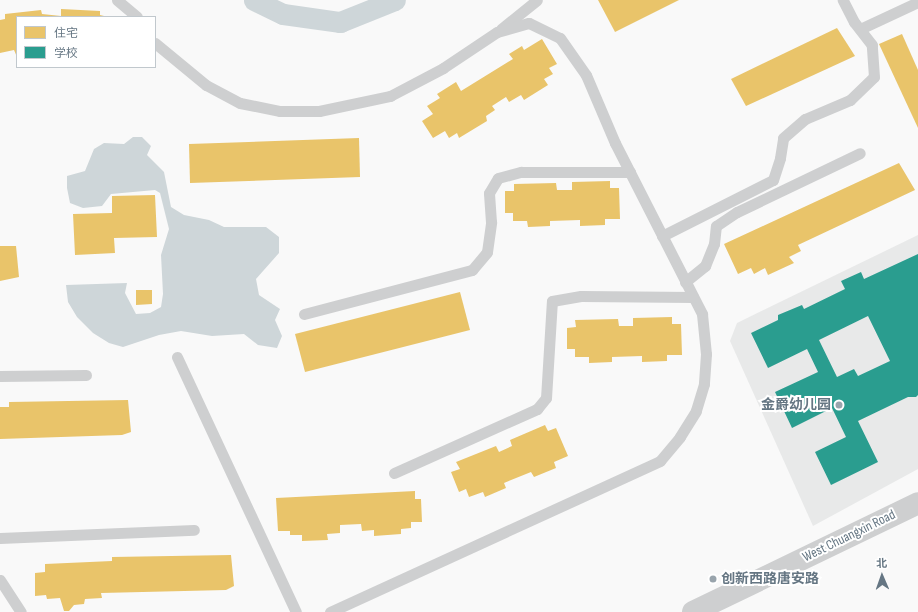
<!DOCTYPE html>
<html>
<head>
<meta charset="utf-8">
<style>
	body { margin:0 }
	#map { position:relative; width:918px; height:612px; overflow:hidden; background:#f9f9f9; font-family:"Sofia Sans Condensed","Noto Sans SC",sans-serif }
	div>[style] { position:absolute }
	.built>* { inset:0; background:#e8e9e9 }
	.water>* { inset:0; background:#ced6d9 }
	.homes>* { inset:0; background:#e9c46a }
	.schools>* { inset:0; background:#2a9d8f }
	.canal>* { height:21px; margin:-10.5px; padding:0 10.5px; transform-origin:10.5px; border-radius:10.5px; background:#ced6d9 }
	.service>* { height:11px; margin:-5.5px; padding:0 5.5px; transform-origin:5.5px; border-radius:5.5px; background:#cecfd0 }
	.minor>* { height:22px; margin:-11px; padding:0 11px; transform-origin:11px; border-radius:11px; background:#cecfd0 }
	.dots>* { width:11px; height:11px; translate:-50% -50%; box-sizing:border-box; border:2px solid #fff; border-radius:50% }
	span { translate:-50% -50%; white-space:nowrap; text-align:center; line-height:1.15; -webkit-text-stroke:4px #fff; paint-order:stroke }
	.poi-label { font-size:14px; color:#657683; font-weight:700 }
	.right { translate:-100% -50%; text-align:right }
	.left { translate:0 -50%; text-align:left }
	.street-label { font-size:14px; color:#657683 }
	.legend { position:absolute; left:16px; top:16px; width:140px; height:52px; box-sizing:border-box; background:#fff; border:1px solid #c1c8cd; margin:0; padding:5px 7px; list-style:none; font-size:12px; color:#657683 }
	.legend li { display:flex; align-items:center; gap:8px; height:20px }
	.legend b { width:20px; border:1px solid #c1c8cd }
	.north { position:absolute; left:862px; top:556px; width:40px; height:40px; -webkit-text-stroke:3px #fff; paint-order:stroke; rotate:358deg; font-size:11px; font-weight:700; line-height:16px; text-align:center; color:#657683 }
	.north::after { content:''; display:block; margin:auto; width:14px; height:18px; background:#657683; clip-path:polygon(50% 0,100% 100%,50% 72%,0 100%) }
</style>
</head>
<body>
<div id="map">
	<div class="built">
		<i style="clip-path:polygon(918px 235px,918px 469px,813px 526px,730px 341px,737px 323px)"></i>
	</div>
	<div class="water">
		<i style="clip-path:polygon(133px 137px,142px 137px,151px 146px,147px 155px,164px 172px,171px 207px,184px 215px,209px 220px,224px 227px,266px 227px,279px 237px,279px 253px,256px 279px,259px 295px,280px 309px,275px 320px,282px 336px,277px 348px,258px 345px,244px 334px,212px 336px,181px 331px,159px 335px,123px 347px,109px 343px,93px 333px,77px 317px,68px 302px,66px 285px,127px 283px,125px 293px,136px 314px,150px 313px,161px 307px,163px 294px,161px 255px,169px 229px,160px 193px,155px 190px,111px 194px,102px 206px,83px 208px,70px 203px,67px 188px,67px 176px,85px 171px,94px 149px,104px 143px,124px 144px)"></i>
	</div>
	<div class="homes">
		<i style="clip-path:polygon(598px 0,679px 0,615px 32px)"></i>
		<i style="clip-path:polygon(61px 9px,100px 11px,100px 15px,108px 17px,17px 17px,17px 57px,14px 50px,0 53px,0 20px,5px 19px,5px 14px,41px 10px,42px 14px,61px 16px)"></i>
		<i style="clip-path:polygon(837px 28px,855px 56px,746px 106px,731px 79px)"></i>
		<i style="clip-path:polygon(902px 34px,918px 70px,918px 128px,879px 44px)"></i>
		<i style="clip-path:polygon(542px 39px,557px 64px,549px 68px,553px 74px,544px 79px,548px 85px,524px 100px,521px 95px,509px 102px,506px 97px,492px 106px,495px 110px,486px 116px,487px 121px,459px 138px,457px 133px,449px 138px,445px 131px,433px 138px,422px 121px,433px 114px,427px 106px,440px 98px,437px 94px,456px 82px,461px 91px,513px 59px,509px 54px,522px 46px,524px 50px)"></i>
		<i style="clip-path:polygon(359px 138px,360px 177px,190px 183px,189px 144px)"></i>
		<i style="clip-path:polygon(899px 163px,915px 190px,798px 245px,801px 251px,789px 257px,794px 263px,768px 275px,765px 268px,754px 274px,751px 268px,738px 274px,724px 244px)"></i>
		<i style="clip-path:polygon(610px 181px,610px 188px,619px 188px,620px 219px,605px 219px,605px 225px,580px 226px,580px 220px,550px 221px,550px 226px,528px 227px,527px 221px,513px 221px,513px 213px,505px 213px,505px 191px,514px 191px,514px 184px,556px 183px,557px 190px,572px 190px,572px 182px)"></i>
		<i style="clip-path:polygon(155px 195px,157px 237px,114px 238px,115px 253px,75px 255px,73px 214px,112px 213px,112px 196px)"></i>
		<i style="clip-path:polygon(0 246px,16px 246px,19px 277px,0 281px)"></i>
		<i style="clip-path:polygon(136px 290px,152px 290px,152px 304px,136px 305px)"></i>
		<i style="clip-path:polygon(460px 292px,470px 330px,305px 372px,295px 334px)"></i>
		<i style="clip-path:polygon(672px 317px,672px 324px,681px 324px,682px 355px,667px 355px,667px 361px,642px 362px,642px 356px,612px 357px,612px 362px,589px 363px,589px 357px,575px 357px,575px 349px,567px 349px,567px 328px,576px 327px,575px 320px,618px 319px,619px 326px,633px 326px,633px 318px)"></i>
		<i style="clip-path:polygon(128px 400px,131px 432px,122px 435px,0 439px,0 407px,9px 407px,9px 402px)"></i>
		<i style="clip-path:polygon(545px 425px,548px 431px,556px 428px,568px 456px,554px 462px,556px 468px,534px 477px,531px 472px,504px 483px,506px 488px,485px 497px,483px 492px,469px 497px,466px 489px,459px 492px,451px 472px,460px 469px,456px 462px,496px 446px,499px 452px,512px 446px,510px 440px)"></i>
		<i style="clip-path:polygon(415px 491px,415px 499px,421px 499px,422px 522px,411px 522px,411px 528px,401px 529px,401px 534px,374px 536px,374px 530px,362px 531px,361px 524px,340px 525px,340px 533px,327px 534px,328px 540px,302px 541px,302px 535px,290px 535px,290px 531px,278px 531px,276px 498px)"></i>
		<i style="clip-path:polygon(231px 555px,234px 586px,226px 590px,101px 593px,102px 598px,85px 599px,84px 604px,74px 605px,69px 611px,64px 611px,60px 598px,47px 599px,46px 595px,35px 596px,35px 573px,45px 572px,45px 564px,112px 561px,112px 557px)"></i>
	</div>
	<div class="schools">
		<i style="clip-path:polygon(evenodd,918px 254px,918px 395px,916px 397px,908px 397px,858px 421px,878px 462px,831px 485px,815px 452px,846px 437px,832px 408px,792px 428px,775px 392px,818px 372px,807px 349px,768px 368px,751px 333px,778px 320px,778px 315px,802px 305px,804px 309px,845px 289px,841px 281px,861px 272px,864px 279px,918px 254px,868px 316px,890px 361px,858px 376px,854px 369px,837px 377px,819px 340px,868px 316px)"></i>
	</div>
	<div class="canal">
		<i style="left:254px;top:0;width:32px;rotate:26deg"></i>
		<i style="left:283px;top:14px;width:58px;rotate:8deg"></i>
		<i style="left:340px;top:22px;width:59px;rotate:-21.8deg"></i>
	</div>
	<div class="service">
		<i style="left:117px;top:0;width:26px;rotate:40deg"></i>
		<i style="left:501px;top:29px;width:46px;rotate:-38.9deg"></i>
		<i style="left:860px;top:29px;width:64px;rotate:-25deg"></i>
		<i style="left:155px;top:43px;width:66px;rotate:39.5deg"></i>
		<i style="left:206px;top:85px;width:38px;rotate:28deg"></i>
		<i style="left:240px;top:103px;width:41px;rotate:11.3deg"></i>
		<i style="left:280px;top:111px;width:39px"></i>
		<i style="left:319px;top:111px;width:73px;rotate:-11.9deg"></i>
		<i style="left:390px;top:96px;width:60px;rotate:-27.8deg"></i>
		<i style="left:443px;top:68px;width:65px;rotate:-33.7deg"></i>
		<i style="left:497px;top:32px;width:33px;rotate:-16deg"></i>
		<i style="left:529px;top:23px;width:34px;rotate:26deg"></i>
		<i style="left:560px;top:38px;width:45px;rotate:54.9deg"></i>
		<i style="left:586px;top:75px;width:74px;rotate:66.9deg"></i>
		<i style="left:615px;top:143px;width:192px;rotate:63deg"></i>
		<i style="left:702px;top:314px;width:40px;rotate:84.3deg"></i>
		<i style="left:706px;top:354px;width:30px;rotate:94deg"></i>
		<i style="left:704px;top:384px;width:28px;rotate:107deg"></i>
		<i style="left:696px;top:411px;width:31px;rotate:122deg"></i>
		<i style="left:680px;top:437px;width:31px;rotate:130deg"></i>
		<i style="left:660px;top:461px;width:363px;rotate:155.4deg"></i>
		<i style="left:662px;top:236px;width:124px;rotate:-26.8deg"></i>
		<i style="left:773px;top:180px;width:23px;rotate:-72deg"></i>
		<i style="left:780px;top:158px;width:20px;rotate:-81deg"></i>
		<i style="left:783px;top:138px;width:29px;rotate:-41deg"></i>
		<i style="left:805px;top:119px;width:49px;rotate:-22.9deg"></i>
		<i style="left:850px;top:100px;width:33px;rotate:-44deg"></i>
		<i style="left:874px;top:77px;width:32px;rotate:-94deg"></i>
		<i style="left:872px;top:45px;width:29px;rotate:-128deg"></i>
		<i style="left:854px;top:22px;width:25px;rotate:-117deg"></i>
		<i style="left:685px;top:282px;width:26px;rotate:-39deg"></i>
		<i style="left:705px;top:266px;width:24px;rotate:-68deg"></i>
		<i style="left:714px;top:244px;width:18px;rotate:-84deg"></i>
		<i style="left:716px;top:226px;width:25px;rotate:-34deg"></i>
		<i style="left:737px;top:212px;width:136px;rotate:-25.6deg"></i>
		<i style="left:304px;top:314px;width:174px;rotate:-14.7deg"></i>
		<i style="left:472px;top:270px;width:23px;rotate:-50deg"></i>
		<i style="left:487px;top:252px;width:30px;rotate:-82deg"></i>
		<i style="left:491px;top:222px;width:29px;rotate:-94deg"></i>
		<i style="left:489px;top:193px;width:17px;rotate:-59deg"></i>
		<i style="left:498px;top:178px;width:24px;rotate:-15deg"></i>
		<i style="left:521px;top:172px;width:109px"></i>
		<i style="left:177px;top:357px;width:281px;rotate:65deg"></i>
		<i style="left:0;top:376px;width:86px;rotate:-0.7deg"></i>
		<i style="left:394px;top:473px;width:157px;rotate:-24.1deg"></i>
		<i style="left:537px;top:409px;width:14px;rotate:-51deg"></i>
		<i style="left:546px;top:398px;width:97px;rotate:-86.5deg"></i>
		<i style="left:552px;top:301px;width:29px;rotate:-10deg"></i>
		<i style="left:581px;top:296px;width:112px;rotate:0.5deg"></i>
		<i style="left:0;top:538px;width:194px;rotate:-2.4deg"></i>
		<i style="left:0;top:580px;width:38px;rotate:57deg"></i>
	</div>
	<div class="minor">
		<i style="left:693px;top:612px;width:250px;rotate:-25.8deg"></i>
	</div>
	<div class="dots">
		<i style="left:839px;top:405px;background:#99a4ac"></i>
		<i style="left:713px;top:579px;background:#99a4ac"></i>
	</div>
	<div class="poi-label">
		<span class="right" style="left:831px;top:405px">金爵幼儿园</span>
		<span class="left" style="left:721px;top:579px">创新西路唐安路</span>
	</div>
	<div class="street-label">
		<span style="left:849px;top:536px;rotate:-26deg">West Chuangxin Road</span>
	</div>
	<ul class="legend">
	<li><b style="height:11px;background:#e9c46a"></b>住宅</li>
	<li><b style="height:11px;background:#2a9d8f"></b>学校</li>
	</ul>
	<div class="north">北</div>
</div>
</body>
</html>
